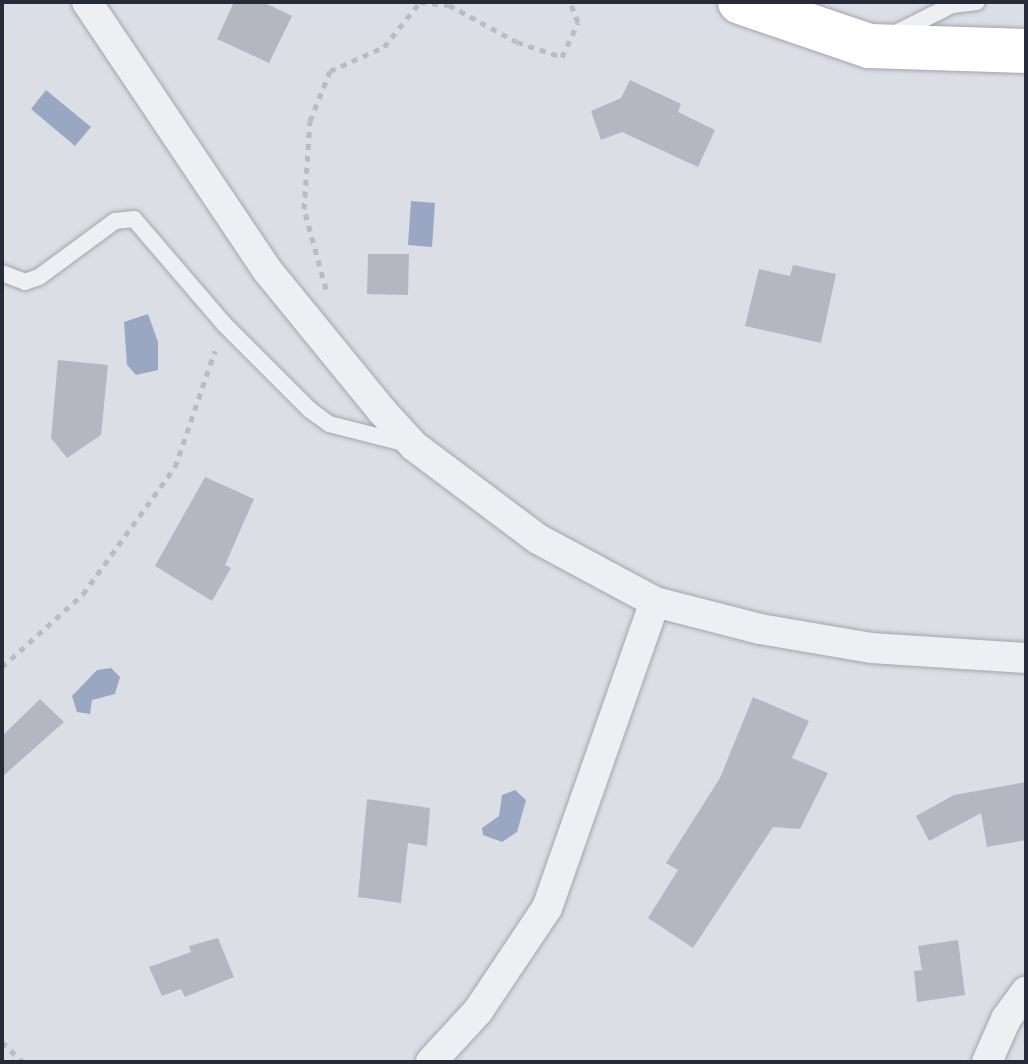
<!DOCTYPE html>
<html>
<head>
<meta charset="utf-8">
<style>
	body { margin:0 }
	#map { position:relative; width:1028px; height:1064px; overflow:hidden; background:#dcdee5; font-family:Signika,sans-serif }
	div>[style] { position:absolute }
	.water>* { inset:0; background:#9aa7c2 }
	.building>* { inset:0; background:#b4b7c1 }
	.path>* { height:5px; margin-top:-2.5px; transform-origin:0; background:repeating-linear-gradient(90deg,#babcc3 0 6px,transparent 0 12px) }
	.roads { filter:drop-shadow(0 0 2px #a2a5ae) drop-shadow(0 0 2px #a2a5ae) }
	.lane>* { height:16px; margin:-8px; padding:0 8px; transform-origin:8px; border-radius:8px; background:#eeeff3 }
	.street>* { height:30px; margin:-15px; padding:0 15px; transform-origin:15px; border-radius:15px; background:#eeeff3 }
	.secondary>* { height:44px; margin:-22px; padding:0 22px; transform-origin:22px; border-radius:22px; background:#fff }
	span { translate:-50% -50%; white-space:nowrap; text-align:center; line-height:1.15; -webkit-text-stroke:6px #ebedf3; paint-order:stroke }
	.frame { position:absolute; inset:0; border:4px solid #272b39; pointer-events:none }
</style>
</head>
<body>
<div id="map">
	<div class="water">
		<i style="clip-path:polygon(46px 90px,91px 127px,75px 146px,31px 109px)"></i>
		<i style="clip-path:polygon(411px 201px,435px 203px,432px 247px,408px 245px)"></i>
		<i style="clip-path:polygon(148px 314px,158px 342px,158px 370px,136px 375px,127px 365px,124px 322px)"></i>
		<i style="clip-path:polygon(111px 668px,120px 677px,115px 694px,92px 700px,90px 714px,77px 712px,72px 696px,97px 670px)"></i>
		<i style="clip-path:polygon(515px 790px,526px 800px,517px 832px,502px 842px,483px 835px,482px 828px,499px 816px,502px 795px)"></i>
	</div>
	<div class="building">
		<i style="clip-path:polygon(234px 2px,263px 2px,292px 16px,269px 63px,217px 39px)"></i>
		<i style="clip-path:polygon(630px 80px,681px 104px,678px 112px,715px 130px,698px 167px,622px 132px,601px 140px,591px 111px,621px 98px)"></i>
		<i style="clip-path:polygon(368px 254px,409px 254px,408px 295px,367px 294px)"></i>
		<i style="clip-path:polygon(793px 265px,836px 274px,821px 343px,745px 326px,759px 269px,790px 276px)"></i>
		<i style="clip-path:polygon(58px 360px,108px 365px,101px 435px,67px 458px,51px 438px)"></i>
		<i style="clip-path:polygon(205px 477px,254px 499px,225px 565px,231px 568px,212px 601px,155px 566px)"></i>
		<i style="clip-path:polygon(753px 697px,809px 721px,792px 758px,828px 773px,800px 829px,773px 827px,693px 948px,648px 918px,678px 870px,666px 863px,720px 778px)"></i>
		<i style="clip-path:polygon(40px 699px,64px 722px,2px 777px,2px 736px)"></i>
		<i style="clip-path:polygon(1026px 782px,1026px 840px,987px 847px,981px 813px,929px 841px,916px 816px,954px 795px)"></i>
		<i style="clip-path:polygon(367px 799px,430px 808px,427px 846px,408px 843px,401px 903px,358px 897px)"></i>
		<i style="clip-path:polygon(218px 938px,234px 977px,185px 997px,181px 989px,162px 996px,149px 967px,191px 952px,189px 946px)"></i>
		<i style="clip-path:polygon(958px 940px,965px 995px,917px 1002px,914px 971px,922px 970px,918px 946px)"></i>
	</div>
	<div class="path">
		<i style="left:326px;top:289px;width:83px;rotate:-105.4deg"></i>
		<i style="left:304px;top:209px;width:88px;rotate:-86.1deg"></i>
		<i style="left:310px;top:121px;width:54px;rotate:-68.2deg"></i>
		<i style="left:330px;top:71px;width:59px;rotate:-24deg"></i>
		<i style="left:384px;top:47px;width:58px;rotate:-51.3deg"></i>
		<i style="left:420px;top:2px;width:29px;rotate:6deg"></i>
		<i style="left:449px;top:5px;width:77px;rotate:28.6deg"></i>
		<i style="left:517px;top:42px;width:47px;rotate:18.4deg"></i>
		<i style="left:562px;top:57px;width:38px;rotate:-65deg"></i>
		<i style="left:578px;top:22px;width:22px;rotate:-112deg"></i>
		<i style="left:2px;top:667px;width:109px;rotate:-42deg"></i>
		<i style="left:83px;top:594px;width:157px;rotate:-54.1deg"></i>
		<i style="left:175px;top:467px;width:123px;rotate:-71deg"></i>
		<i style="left:2px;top:1042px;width:29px;rotate:44deg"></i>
	</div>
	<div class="roads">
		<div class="lane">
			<i style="left:892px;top:35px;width:67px;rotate:-26.6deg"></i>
			<i style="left:952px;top:5px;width:25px;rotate:-7deg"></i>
			<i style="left:2px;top:273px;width:25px;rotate:21deg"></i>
			<i style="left:25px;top:282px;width:15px;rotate:-20deg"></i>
			<i style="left:39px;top:277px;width:94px;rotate:-36.4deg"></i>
			<i style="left:115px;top:221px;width:19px;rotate:-6deg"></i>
			<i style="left:134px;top:219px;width:137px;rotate:49.4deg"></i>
			<i style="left:223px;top:323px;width:123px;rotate:45deg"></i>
			<i style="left:310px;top:410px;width:24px;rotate:36deg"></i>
			<i style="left:329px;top:424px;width:81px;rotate:14.2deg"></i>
		</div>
		<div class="street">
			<i style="left:87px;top:2px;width:323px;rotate:56.1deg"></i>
			<i style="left:267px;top:270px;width:182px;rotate:50.8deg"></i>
			<i style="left:382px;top:411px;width:47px;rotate:47.6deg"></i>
			<i style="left:414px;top:446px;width:155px;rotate:36.9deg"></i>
			<i style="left:538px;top:539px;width:133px;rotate:28.3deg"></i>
			<i style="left:655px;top:602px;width:108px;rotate:14.4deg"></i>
			<i style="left:760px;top:629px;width:113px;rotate:9.7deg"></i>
			<i style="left:871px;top:648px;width:155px;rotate:3.7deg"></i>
			<i style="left:431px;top:1062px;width:69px;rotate:-47.3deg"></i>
			<i style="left:478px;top:1011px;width:124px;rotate:-56.2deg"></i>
			<i style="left:547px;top:908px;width:324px;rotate:-70.6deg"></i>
			<i style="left:987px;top:1062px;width:47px;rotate:-66.2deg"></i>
			<i style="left:1006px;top:1019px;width:34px;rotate:-54deg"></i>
		</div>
		<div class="secondary">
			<i style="left:740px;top:2px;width:136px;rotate:18.8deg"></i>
			<i style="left:869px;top:46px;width:157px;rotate:1.8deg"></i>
		</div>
	</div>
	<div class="frame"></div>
</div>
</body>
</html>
